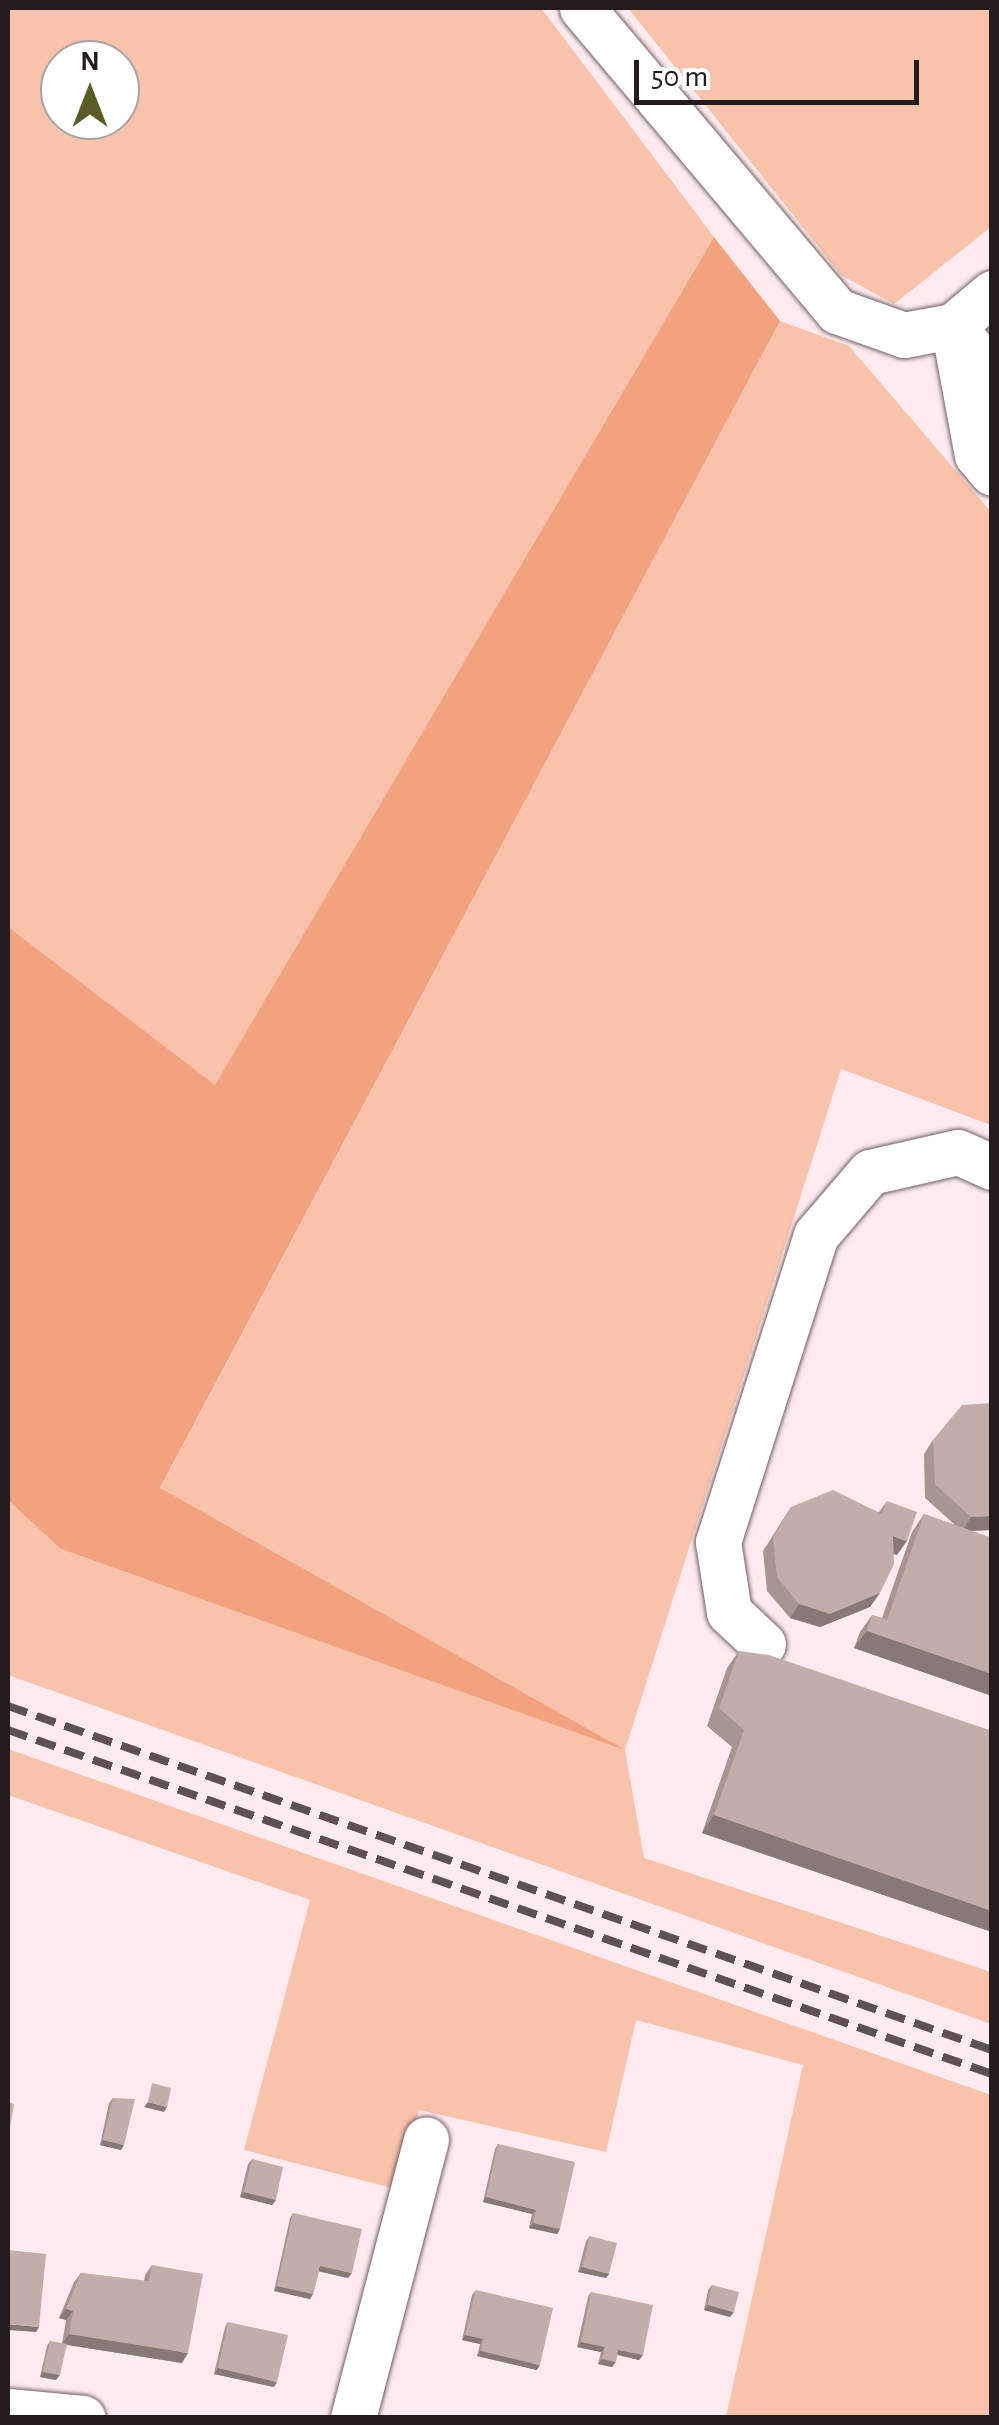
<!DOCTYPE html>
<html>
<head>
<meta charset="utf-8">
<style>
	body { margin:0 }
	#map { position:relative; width:999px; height:2425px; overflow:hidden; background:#fdebef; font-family:"Alegreya Sans",sans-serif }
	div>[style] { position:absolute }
	.green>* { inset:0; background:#f9c2aa }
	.forest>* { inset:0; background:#f2a27e }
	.roads { filter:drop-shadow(0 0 2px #736064) drop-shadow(0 0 2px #736064) }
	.minor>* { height:45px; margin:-22.5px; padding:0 22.5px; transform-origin:22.5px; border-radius:22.5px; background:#fff }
	.rail>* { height:8px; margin-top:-4px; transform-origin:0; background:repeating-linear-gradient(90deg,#5c5154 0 20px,transparent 0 30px) }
	.wall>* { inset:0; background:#a89593 }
	.shaded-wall>* { inset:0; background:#887978 }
	.building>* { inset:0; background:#c3adab }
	span { translate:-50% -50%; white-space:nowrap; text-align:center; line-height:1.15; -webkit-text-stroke:8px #fefefe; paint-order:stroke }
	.frame { position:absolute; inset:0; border:10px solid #231b1d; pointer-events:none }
	.north { position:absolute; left:40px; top:40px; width:100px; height:100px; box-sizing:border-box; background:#fefefe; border:2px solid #a6a3a4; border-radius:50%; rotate:0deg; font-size:28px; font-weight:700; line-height:40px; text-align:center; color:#231b1d }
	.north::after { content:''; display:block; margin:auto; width:35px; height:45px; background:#5b5b28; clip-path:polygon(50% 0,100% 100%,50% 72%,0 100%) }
	.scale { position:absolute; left:634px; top:60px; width:285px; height:45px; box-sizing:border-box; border:5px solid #231b1d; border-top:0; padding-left:12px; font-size:30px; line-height:35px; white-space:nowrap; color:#231b1d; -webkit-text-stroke:8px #fefefe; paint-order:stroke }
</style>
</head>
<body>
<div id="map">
	<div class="green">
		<i style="clip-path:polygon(evenodd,8px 8px,541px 8px,714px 237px,420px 737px,40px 1529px,61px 1549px,618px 1747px,160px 1489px,780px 321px,849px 346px,991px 512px,991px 1125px,841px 1069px,625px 1750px,644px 1858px,991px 1972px,991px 2024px,8px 1675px,8px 8px,60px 60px,120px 60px,120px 120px,60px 120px,60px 60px)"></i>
		<i style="clip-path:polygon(628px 8px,991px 8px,991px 227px,894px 304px,841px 275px)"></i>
		<i style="clip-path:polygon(8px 1749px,991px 2095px,991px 2417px,726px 2417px,803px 2065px,636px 2020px,606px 2152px,419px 2110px,396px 2189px,244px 2150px,310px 1900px,8px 1795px)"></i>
	</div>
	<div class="forest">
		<i style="clip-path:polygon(714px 237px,780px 321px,160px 1488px,625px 1750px,61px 1549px,8px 1500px,8px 927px,215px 1085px)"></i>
	</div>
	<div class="roads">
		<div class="minor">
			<i style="left:582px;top:8px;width:396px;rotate:49.9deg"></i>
			<i style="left:837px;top:311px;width:71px;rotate:19.7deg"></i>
			<i style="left:904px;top:335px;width:50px;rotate:-10.4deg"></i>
			<i style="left:953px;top:326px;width:51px;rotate:-40.2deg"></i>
			<i style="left:992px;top:374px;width:62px;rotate:-129.1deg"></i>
			<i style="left:953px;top:326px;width:131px;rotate:79.5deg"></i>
			<i style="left:977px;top:455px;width:23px;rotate:50deg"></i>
			<i style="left:763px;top:1644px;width:47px;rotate:-136.7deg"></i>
			<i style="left:729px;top:1612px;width:71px;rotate:-98.9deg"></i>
			<i style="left:718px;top:1542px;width:322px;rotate:-72.3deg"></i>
			<i style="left:816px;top:1235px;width:83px;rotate:-49.4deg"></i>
			<i style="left:870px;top:1172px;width:90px;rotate:-12.8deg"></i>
			<i style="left:958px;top:1152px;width:37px;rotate:24deg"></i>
			<i style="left:8px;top:2411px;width:75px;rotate:5.3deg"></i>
			<i style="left:353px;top:2418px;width:288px;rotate:-75.3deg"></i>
		</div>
	</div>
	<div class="rail">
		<i style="left:8px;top:1706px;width:1042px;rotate:19.27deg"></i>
		<i style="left:8px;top:1730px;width:1042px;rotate:19.27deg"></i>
	</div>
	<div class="wall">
		<i style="clip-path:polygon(992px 1403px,992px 1530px,971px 1531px,992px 1538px,992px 1696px,854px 1648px,860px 1632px,872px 1615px,882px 1618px,912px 1532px,924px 1514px,955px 1525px,925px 1498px,924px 1454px,933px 1440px)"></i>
		<i style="clip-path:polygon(887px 1501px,897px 1555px,894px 1554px,870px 1607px,820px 1627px,790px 1618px,767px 1591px,763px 1551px,791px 1507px,879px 1512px)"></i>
		<i style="clip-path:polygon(739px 1651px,992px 1731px,992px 1932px,702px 1833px,732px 1747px,707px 1726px,727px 1668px)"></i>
		<i style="clip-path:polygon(113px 2098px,121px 2150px,100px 2145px,109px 2103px)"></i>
		<i style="clip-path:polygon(498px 2144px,560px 2229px,557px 2234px,529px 2228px,532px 2214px,483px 2202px,495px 2149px)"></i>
		<i style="clip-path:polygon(252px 2159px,276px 2200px,272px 2205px,240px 2197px,248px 2164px)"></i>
		<i style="clip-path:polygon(293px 2213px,348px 2278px,319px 2271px,313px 2294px,310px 2299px,274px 2291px,290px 2218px)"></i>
		<i style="clip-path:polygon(590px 2236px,609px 2274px,606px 2278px,578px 2272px,586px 2241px)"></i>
		<i style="clip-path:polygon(152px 2265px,182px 2363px,67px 2345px,56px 2380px,40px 2377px,47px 2346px,50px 2341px,62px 2344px,66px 2320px,59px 2318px,74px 2282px,81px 2273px,144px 2281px,145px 2275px)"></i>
		<i style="clip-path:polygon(712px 2285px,730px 2317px,704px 2310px,708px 2290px)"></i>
		<i style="clip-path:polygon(476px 2290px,537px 2370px,477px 2356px,480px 2344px,462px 2340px,472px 2295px)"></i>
		<i style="clip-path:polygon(591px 2292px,643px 2355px,639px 2360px,617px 2355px,612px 2367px,598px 2364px,601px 2352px,577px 2347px,588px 2297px)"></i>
		<i style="clip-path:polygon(228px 2322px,274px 2387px,214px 2374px,225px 2327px)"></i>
	</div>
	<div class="shaded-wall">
		<i style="clip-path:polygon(992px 1516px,992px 1530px,962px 1531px,971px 1517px)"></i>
		<i style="clip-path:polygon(893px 1536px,907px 1541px,897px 1555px,884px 1550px)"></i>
		<i style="clip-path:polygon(880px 1593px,870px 1607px,820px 1627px,790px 1618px,799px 1604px)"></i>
		<i style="clip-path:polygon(867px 1631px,992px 1674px,992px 1696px,854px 1648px)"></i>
		<i style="clip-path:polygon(714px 1815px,992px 1911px,992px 1932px,702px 1833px)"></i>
		<i style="clip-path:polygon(148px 2102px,167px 2107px,164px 2112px,144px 2107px)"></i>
		<i style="clip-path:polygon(103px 2140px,124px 2145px,121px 2150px,100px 2145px)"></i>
		<i style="clip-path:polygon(244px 2192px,276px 2200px,272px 2205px,240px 2197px)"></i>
		<i style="clip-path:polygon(486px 2197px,536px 2210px,532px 2214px,483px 2202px)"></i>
		<i style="clip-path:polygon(533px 2223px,560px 2229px,557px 2234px,529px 2228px)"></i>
		<i style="clip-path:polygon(320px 2266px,352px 2273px,348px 2278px,317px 2271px)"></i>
		<i style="clip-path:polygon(582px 2267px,609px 2274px,606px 2278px,578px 2272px)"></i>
		<i style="clip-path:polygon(277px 2286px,313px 2294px,310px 2299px,274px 2291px)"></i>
		<i style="clip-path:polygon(708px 2305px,734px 2312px,730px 2317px,704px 2310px)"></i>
		<i style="clip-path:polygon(66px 2309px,73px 2311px,66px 2320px,59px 2318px)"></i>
		<i style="clip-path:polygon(8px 2324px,39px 2327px,36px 2332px,8px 2330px)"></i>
		<i style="clip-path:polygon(69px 2334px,188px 2353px,182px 2363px,62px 2344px)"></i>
		<i style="clip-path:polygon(465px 2335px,483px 2339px,480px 2344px,462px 2340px)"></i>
		<i style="clip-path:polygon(581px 2342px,605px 2347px,601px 2352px,577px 2347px)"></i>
		<i style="clip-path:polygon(618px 2350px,643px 2355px,639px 2360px,615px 2354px)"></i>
		<i style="clip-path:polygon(481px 2351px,540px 2365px,537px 2370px,477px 2356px)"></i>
		<i style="clip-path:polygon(602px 2359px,616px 2362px,612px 2367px,598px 2364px)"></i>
		<i style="clip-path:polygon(218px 2368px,277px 2382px,274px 2387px,214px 2374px)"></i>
		<i style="clip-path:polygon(43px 2372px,60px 2375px,56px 2380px,40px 2377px)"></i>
	</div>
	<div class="building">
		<i style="clip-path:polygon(992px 1403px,992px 1516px,971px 1517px,935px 1484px,933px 1440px,962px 1405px)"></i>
		<i style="clip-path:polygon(833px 1490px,882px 1514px,887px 1501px,917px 1512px,907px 1541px,893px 1536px,894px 1564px,880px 1593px,830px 1614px,799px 1604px,777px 1577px,773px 1538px,791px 1507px)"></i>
		<i style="clip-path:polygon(924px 1514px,992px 1538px,992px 1674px,867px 1631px,872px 1615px,887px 1620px)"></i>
		<i style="clip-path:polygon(739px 1651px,769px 1655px,992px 1731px,992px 1911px,714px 1815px,744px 1730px,719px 1708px)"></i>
		<i style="clip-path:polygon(152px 2083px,171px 2088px,167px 2107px,148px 2102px)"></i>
		<i style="clip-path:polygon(113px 2098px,135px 2099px,124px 2145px,103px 2140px)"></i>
		<i style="clip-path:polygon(8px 2102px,14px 2104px,10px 2128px,8px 2128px)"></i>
		<i style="clip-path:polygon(498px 2144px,575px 2162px,560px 2229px,533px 2223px,536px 2210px,486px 2197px)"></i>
		<i style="clip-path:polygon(252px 2159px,283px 2167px,276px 2200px,244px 2192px)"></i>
		<i style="clip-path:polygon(293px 2213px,362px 2229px,352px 2273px,320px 2266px,313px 2294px,277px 2286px)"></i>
		<i style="clip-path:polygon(590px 2236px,617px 2243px,609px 2274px,582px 2267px)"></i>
		<i style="clip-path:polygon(8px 2250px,46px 2254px,39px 2327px,8px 2324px)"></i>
		<i style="clip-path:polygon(152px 2265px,203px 2274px,188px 2353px,69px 2334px,73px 2311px,66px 2309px,81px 2273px,149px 2281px)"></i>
		<i style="clip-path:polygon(712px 2285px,739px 2292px,734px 2312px,708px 2305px)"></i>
		<i style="clip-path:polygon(476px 2290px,553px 2308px,540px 2365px,481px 2351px,483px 2339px,465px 2335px)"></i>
		<i style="clip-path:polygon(591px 2292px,653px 2305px,643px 2355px,618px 2350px,616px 2362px,602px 2359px,605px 2347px,581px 2342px)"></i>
		<i style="clip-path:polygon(228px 2322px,288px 2335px,277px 2382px,218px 2368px)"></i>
		<i style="clip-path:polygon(50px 2341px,67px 2344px,60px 2375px,43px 2372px)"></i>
	</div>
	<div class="frame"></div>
	<div class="north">N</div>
	<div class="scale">50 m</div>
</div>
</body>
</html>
